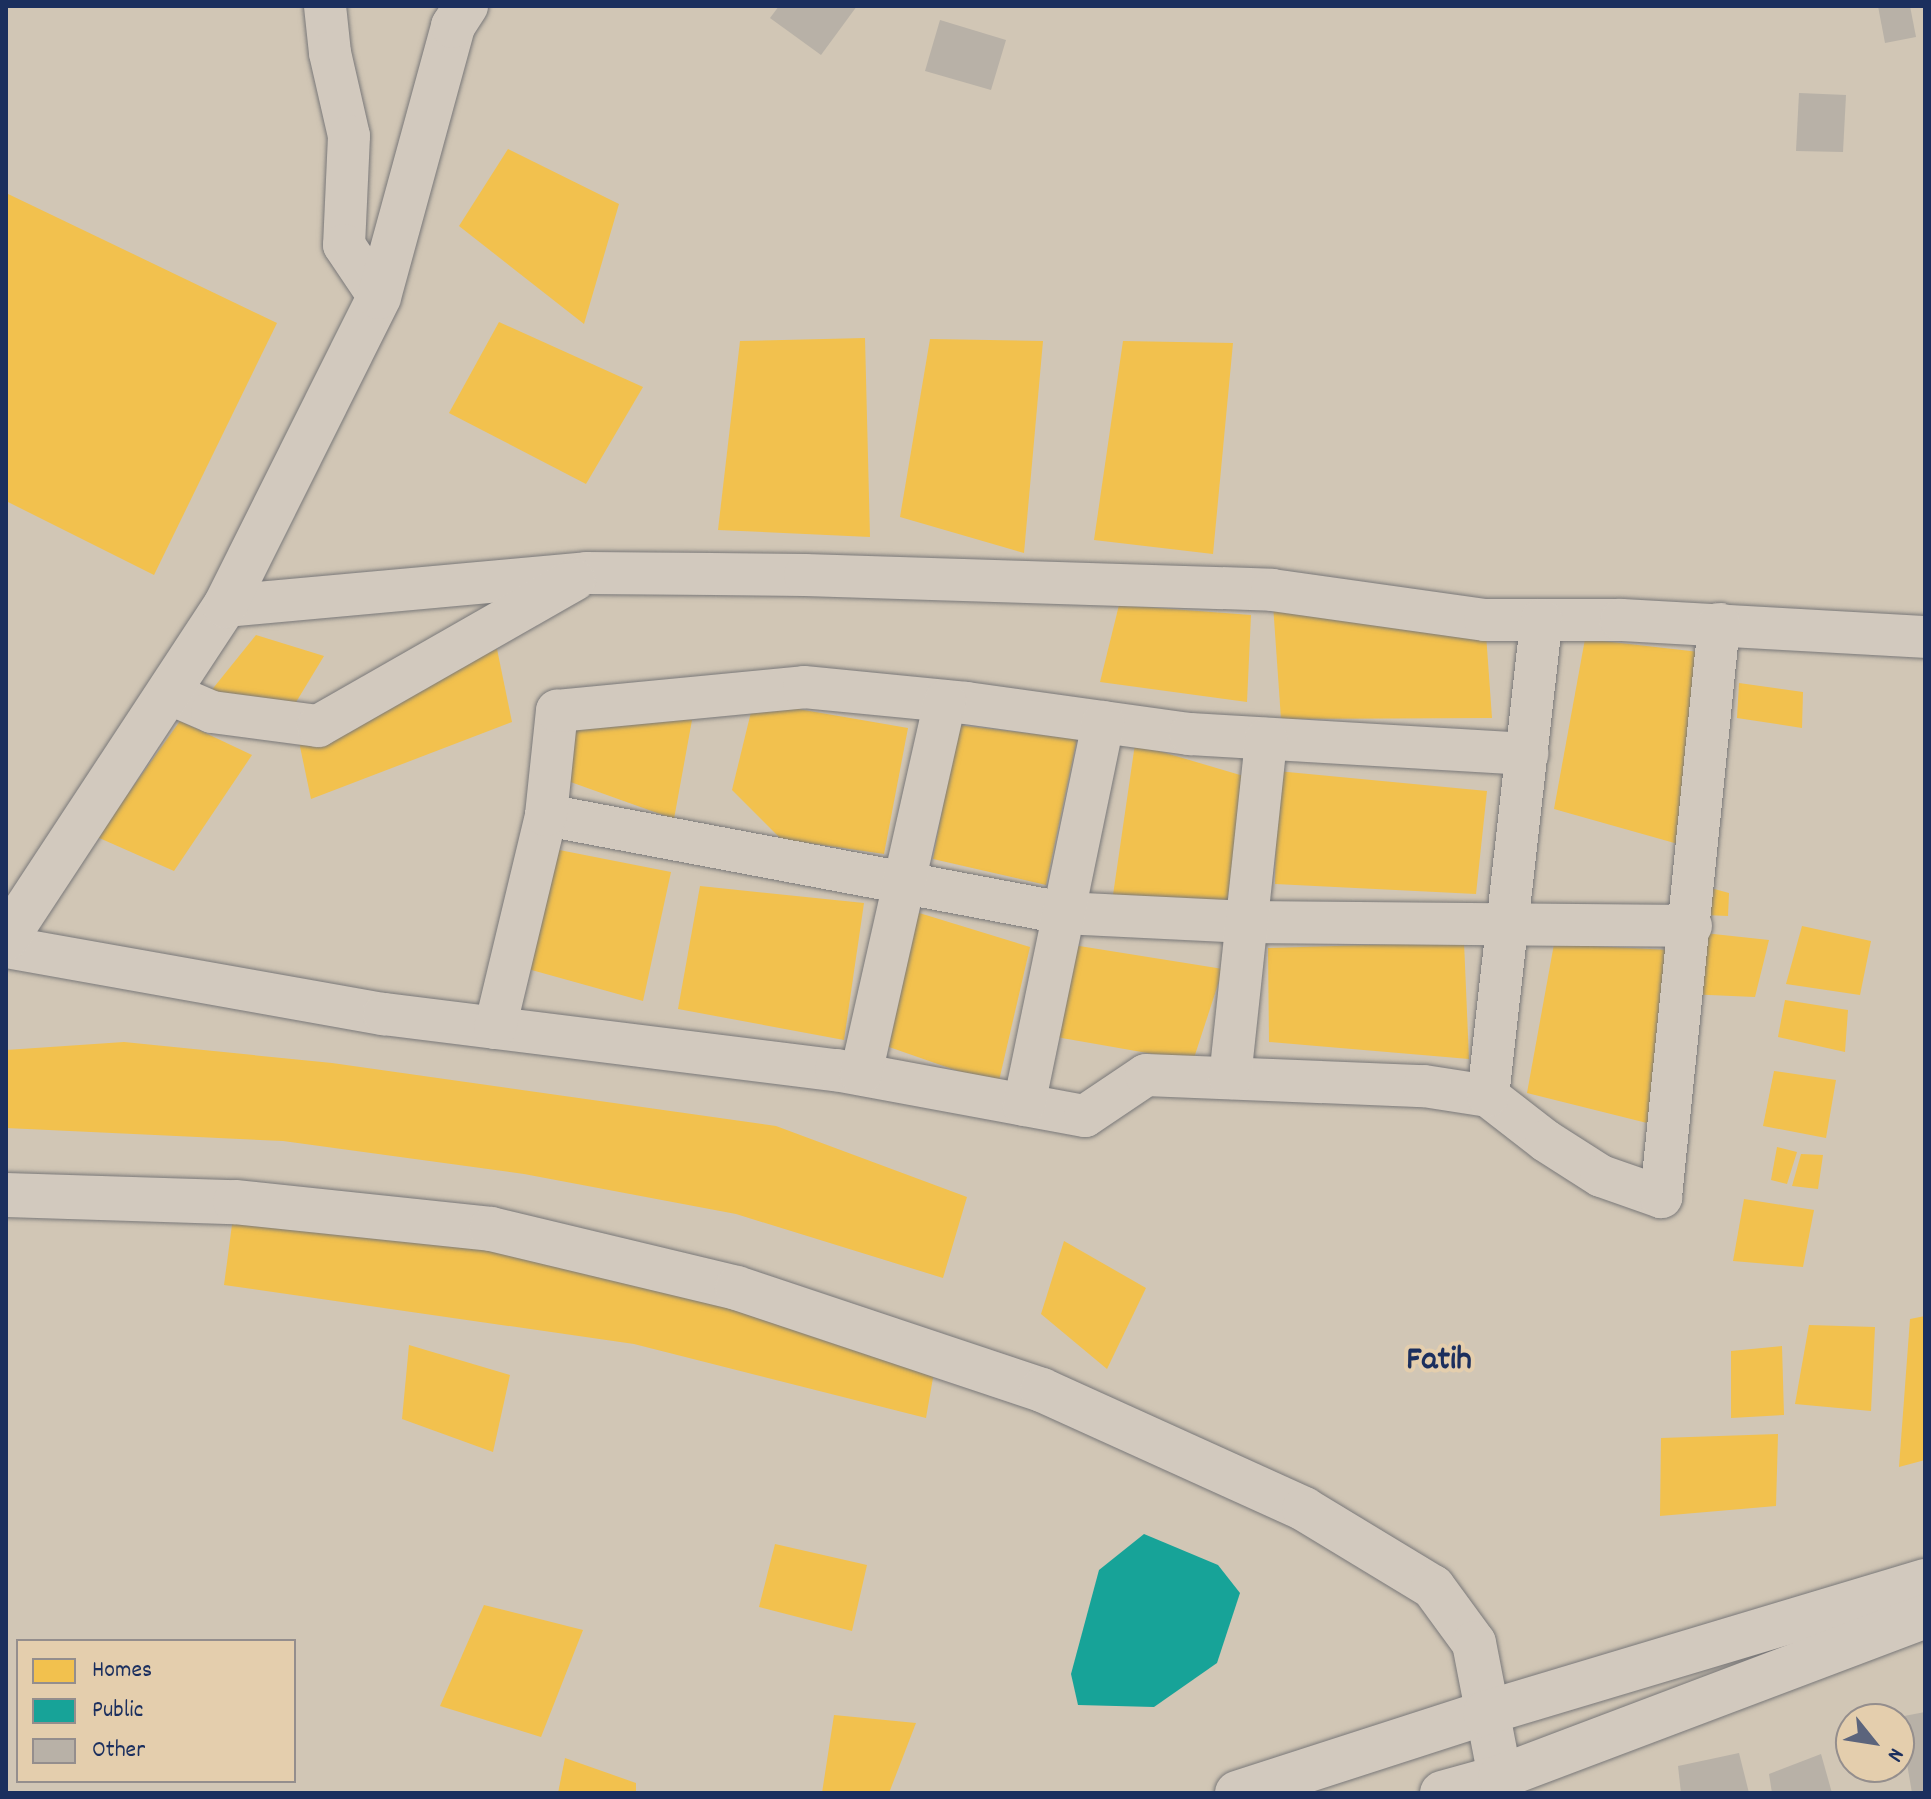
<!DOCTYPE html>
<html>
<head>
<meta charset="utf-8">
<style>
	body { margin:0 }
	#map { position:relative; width:1931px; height:1799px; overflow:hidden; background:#d1c6b5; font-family:Dekko,sans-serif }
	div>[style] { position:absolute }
	.homes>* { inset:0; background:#f2c14e }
	.public>* { inset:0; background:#17a398 }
	.building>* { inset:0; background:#b8b1a7 }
	.roads { filter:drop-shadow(0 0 2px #797879) drop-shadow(0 0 2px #797879) }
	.minor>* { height:42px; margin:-21px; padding:0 21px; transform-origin:21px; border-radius:21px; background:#d2c9be }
	.tertiary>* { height:44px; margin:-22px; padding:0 22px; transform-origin:22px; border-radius:22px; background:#d2c9be }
	.secondary>* { height:44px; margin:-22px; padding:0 22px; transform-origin:22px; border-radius:22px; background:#d2c9be }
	span { translate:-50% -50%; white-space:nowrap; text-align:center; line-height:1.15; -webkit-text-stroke:8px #e4cead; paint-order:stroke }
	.district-label { font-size:34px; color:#1b2f5e; font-weight:700 }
	.frame { position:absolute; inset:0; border:8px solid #1b2f5e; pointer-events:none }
	.legend { position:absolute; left:16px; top:1639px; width:280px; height:144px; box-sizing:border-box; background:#e4cead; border:2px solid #948e8d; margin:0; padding:10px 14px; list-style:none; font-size:24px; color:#1b2f5e }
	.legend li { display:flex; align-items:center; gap:16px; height:40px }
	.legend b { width:40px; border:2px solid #948e8d }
	.north { position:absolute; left:1835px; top:1703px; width:80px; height:80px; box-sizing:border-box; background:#e4cead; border:2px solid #948e8d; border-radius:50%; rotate:120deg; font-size:22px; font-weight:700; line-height:32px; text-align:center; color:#1b2f5e }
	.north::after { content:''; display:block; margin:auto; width:28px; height:36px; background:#5b647c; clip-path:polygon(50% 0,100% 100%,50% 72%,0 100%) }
</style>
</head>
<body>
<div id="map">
	<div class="homes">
		<i style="clip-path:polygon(508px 149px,619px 204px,584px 324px,459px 226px)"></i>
		<i style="clip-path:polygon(6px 193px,277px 323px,154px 575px,6px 501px)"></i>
		<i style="clip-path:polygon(499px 322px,643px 387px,586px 484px,449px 413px)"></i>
		<i style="clip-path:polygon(865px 338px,870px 537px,718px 530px,740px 341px)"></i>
		<i style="clip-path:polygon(930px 339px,1043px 341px,1024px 553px,900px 517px)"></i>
		<i style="clip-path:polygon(1123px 341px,1233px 343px,1213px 554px,1094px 540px)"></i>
		<i style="clip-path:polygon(1272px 590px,1485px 620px,1492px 718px,1281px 719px)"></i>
		<i style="clip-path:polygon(1119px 605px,1251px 615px,1247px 702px,1100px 682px)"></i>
		<i style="clip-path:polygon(256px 635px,324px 656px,284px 722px,198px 707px)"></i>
		<i style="clip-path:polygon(1585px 639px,1717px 654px,1678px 844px,1554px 809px)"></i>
		<i style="clip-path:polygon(497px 649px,512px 722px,311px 799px,298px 737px)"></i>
		<i style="clip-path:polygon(1739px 683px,1803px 692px,1802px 728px,1737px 718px)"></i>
		<i style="clip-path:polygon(775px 705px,908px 728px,884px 854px,781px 839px,732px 790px,751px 712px)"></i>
		<i style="clip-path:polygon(557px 711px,692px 720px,674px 819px,551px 775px)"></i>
		<i style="clip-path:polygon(180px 721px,252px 755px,174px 871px,97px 837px)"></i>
		<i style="clip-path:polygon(958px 725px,1077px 739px,1046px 885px,933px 859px)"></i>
		<i style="clip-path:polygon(1135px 744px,1247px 777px,1224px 921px,1113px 895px)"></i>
		<i style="clip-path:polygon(1277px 771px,1487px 791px,1476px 894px,1275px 884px)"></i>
		<i style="clip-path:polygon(539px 846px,671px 872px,643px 1001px,510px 964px)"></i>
		<i style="clip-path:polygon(700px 886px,864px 903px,844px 1040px,678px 1009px)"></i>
		<i style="clip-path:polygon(1707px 887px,1729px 893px,1728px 916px,1705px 915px)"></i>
		<i style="clip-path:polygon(916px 912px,1030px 947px,998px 1085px,889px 1047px)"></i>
		<i style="clip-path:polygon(1802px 926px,1871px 941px,1860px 995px,1786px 984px)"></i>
		<i style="clip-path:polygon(1695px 932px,1769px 940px,1755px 997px,1686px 994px)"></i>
		<i style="clip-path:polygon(1464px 942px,1469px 1059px,1269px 1042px,1268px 948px)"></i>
		<i style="clip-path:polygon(1554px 944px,1688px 951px,1655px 1125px,1527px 1093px)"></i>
		<i style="clip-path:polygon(1073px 945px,1223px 969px,1193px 1061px,1039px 1034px)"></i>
		<i style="clip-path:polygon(1785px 1000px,1848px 1010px,1845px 1052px,1778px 1037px)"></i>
		<i style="clip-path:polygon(124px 1042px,332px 1063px,776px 1126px,967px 1197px,943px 1278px,736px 1214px,524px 1174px,283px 1141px,6px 1128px,6px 1050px)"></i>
		<i style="clip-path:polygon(1774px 1071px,1836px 1080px,1826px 1138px,1763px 1126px)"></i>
		<i style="clip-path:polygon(1777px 1147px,1797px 1152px,1787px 1184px,1771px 1180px)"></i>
		<i style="clip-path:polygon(1801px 1154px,1823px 1155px,1818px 1189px,1792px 1186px)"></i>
		<i style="clip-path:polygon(1744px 1199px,1814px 1210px,1803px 1267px,1733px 1261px)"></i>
		<i style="clip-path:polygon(235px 1202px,572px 1249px,937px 1355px,926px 1418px,634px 1344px,224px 1285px)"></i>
		<i style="clip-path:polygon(1064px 1241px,1146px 1288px,1107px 1369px,1041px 1314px)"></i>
		<i style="clip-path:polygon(1925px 1316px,1925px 1460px,1899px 1467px,1910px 1319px)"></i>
		<i style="clip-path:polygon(1809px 1325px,1875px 1327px,1871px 1411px,1795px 1404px)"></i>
		<i style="clip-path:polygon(409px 1345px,510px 1375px,493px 1452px,402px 1419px)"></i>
		<i style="clip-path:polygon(1782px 1346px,1784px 1415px,1731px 1418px,1731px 1351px)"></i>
		<i style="clip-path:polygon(1778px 1434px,1776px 1506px,1660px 1516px,1661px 1438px)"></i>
		<i style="clip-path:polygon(775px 1544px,867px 1565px,852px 1631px,759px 1607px)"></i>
		<i style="clip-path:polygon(484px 1605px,583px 1630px,541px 1737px,440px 1706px)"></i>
		<i style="clip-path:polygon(834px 1715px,916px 1723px,889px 1793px,822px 1793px)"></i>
		<i style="clip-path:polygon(565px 1758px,636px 1783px,636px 1793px,558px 1793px)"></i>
	</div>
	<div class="public">
		<i style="clip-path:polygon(1144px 1534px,1218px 1565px,1240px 1593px,1217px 1663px,1154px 1707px,1078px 1705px,1071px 1674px,1099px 1570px)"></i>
	</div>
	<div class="building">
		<i style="clip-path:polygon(779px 6px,857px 6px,821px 55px,770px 18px)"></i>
		<i style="clip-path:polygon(1878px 6px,1910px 6px,1916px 37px,1885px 43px)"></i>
		<i style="clip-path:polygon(940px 20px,1006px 40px,991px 90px,925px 71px)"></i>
		<i style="clip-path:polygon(1799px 93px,1846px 95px,1843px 152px,1796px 151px)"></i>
		<i style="clip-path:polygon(1925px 1712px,1925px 1793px,1912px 1793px,1899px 1717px)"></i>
		<i style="clip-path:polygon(1739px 1753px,1749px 1793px,1681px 1793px,1678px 1766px)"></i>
		<i style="clip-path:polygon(1821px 1754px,1832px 1793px,1772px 1793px,1769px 1774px)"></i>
	</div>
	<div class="roads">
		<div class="minor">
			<i style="left:325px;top:6px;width:47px;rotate:83.9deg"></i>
			<i style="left:330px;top:53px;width:85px;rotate:77.1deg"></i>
			<i style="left:349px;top:136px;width:109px;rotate:92.6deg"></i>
			<i style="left:344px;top:245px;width:63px;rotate:56.1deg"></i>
			<i style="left:225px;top:606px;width:363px;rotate:-5.2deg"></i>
			<i style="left:586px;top:573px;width:219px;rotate:0.5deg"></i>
			<i style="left:805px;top:575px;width:467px;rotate:1.8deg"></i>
			<i style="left:1272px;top:590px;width:215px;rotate:8deg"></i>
			<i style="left:1485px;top:620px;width:136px"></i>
			<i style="left:1621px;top:620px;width:304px;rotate:3.2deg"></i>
			<i style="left:168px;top:693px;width:48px;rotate:23.4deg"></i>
			<i style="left:212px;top:712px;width:107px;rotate:7.5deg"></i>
			<i style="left:318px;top:726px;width:295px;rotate:-29.7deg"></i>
			<i style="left:546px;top:815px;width:526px;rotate:10.73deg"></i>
			<i style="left:1063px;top:913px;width:184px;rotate:2.8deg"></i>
			<i style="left:1247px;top:922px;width:444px;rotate:0.5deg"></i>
			<i style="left:6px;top:947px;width:384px;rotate:10.1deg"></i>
			<i style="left:384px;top:1014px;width:455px;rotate:7.1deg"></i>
			<i style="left:836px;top:1070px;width:253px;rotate:10.5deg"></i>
			<i style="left:1085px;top:1116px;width:73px;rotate:-33.9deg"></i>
			<i style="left:1146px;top:1075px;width:278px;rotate:2.3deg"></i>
			<i style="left:1424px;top:1086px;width:65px;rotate:8.9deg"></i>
			<i style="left:1488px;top:1096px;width:73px;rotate:37.8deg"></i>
			<i style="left:1546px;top:1141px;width:65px;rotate:32.5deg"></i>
			<i style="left:1601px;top:1176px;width:64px;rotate:19.3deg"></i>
			<i style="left:1661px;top:1197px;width:576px;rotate:-84.22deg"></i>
			<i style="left:495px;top:1028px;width:219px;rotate:-76.5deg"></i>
			<i style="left:546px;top:815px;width:105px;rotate:-84deg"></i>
			<i style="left:557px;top:711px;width:248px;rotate:-5.5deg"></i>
			<i style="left:804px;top:687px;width:163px;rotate:5.6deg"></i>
			<i style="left:966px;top:703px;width:226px;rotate:7.9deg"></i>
			<i style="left:1190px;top:734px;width:338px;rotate:3.4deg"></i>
			<i style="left:861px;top:1074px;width:382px;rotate:-77.3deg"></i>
			<i style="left:1230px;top:1078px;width:341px;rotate:-83.9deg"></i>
			<i style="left:1488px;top:1096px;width:479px;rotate:-83.6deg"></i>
			<i style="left:1024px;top:1105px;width:391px;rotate:-78.3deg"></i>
		</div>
		<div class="tertiary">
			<i style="left:6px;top:939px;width:399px;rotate:-56.7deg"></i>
			<i style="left:225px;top:606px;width:345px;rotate:-63.5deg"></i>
			<i style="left:379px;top:297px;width:281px;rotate:-74.7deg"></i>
			<i style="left:453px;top:26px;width:24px;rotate:-57deg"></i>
			<i style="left:6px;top:1195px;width:229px;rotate:1.8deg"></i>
			<i style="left:235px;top:1202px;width:257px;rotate:6deg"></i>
			<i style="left:491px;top:1229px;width:253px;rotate:13.5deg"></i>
			<i style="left:737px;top:1288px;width:322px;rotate:18.5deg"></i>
			<i style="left:1042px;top:1390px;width:288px;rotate:24.4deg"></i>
			<i style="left:1304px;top:1509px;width:151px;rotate:31.2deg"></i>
			<i style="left:1433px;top:1587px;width:69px;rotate:53.8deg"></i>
			<i style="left:1474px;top:1643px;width:136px;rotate:79deg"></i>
		</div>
		<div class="secondary">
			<i style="left:1237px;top:1793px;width:261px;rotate:-17.9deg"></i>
			<i style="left:1485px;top:1713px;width:459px;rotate:-16.7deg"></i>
			<i style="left:1442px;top:1793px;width:60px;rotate:-15.4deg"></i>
			<i style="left:1500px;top:1777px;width:454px;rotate:-20.7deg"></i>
		</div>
	</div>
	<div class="district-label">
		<span style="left:1439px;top:1362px">Fatih</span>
	</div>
	<div class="frame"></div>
	<ul class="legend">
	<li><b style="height:22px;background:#f2c14e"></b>Homes</li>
	<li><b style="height:22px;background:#17a398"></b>Public</li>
	<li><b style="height:22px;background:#b8b1a7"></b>Other</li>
	</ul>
	<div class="north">N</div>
</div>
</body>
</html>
